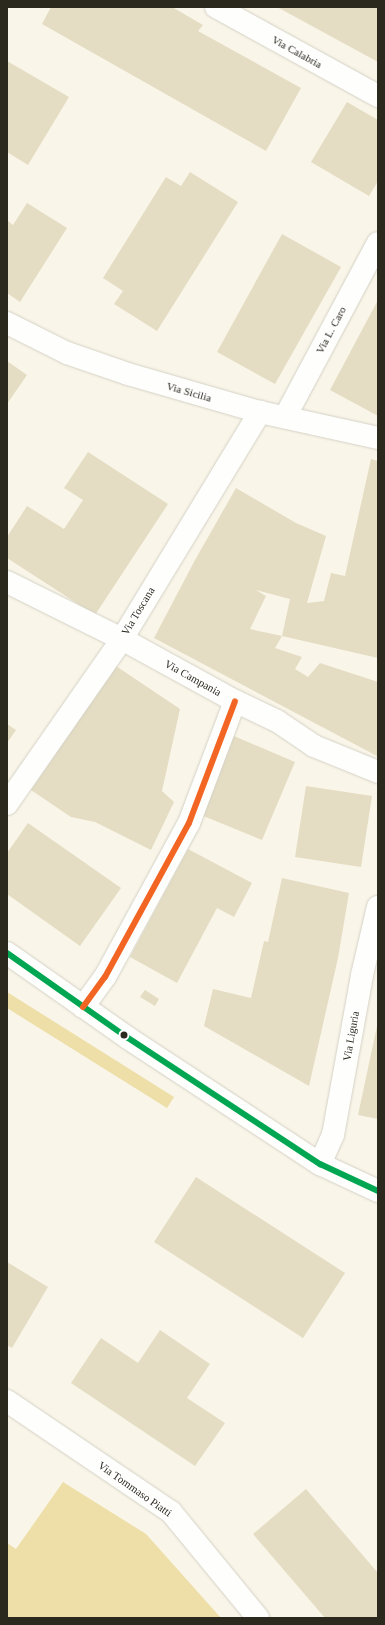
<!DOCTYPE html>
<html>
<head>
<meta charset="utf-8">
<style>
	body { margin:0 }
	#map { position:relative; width:385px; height:1625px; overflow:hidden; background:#f9f5e8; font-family:"Times New Roman",serif }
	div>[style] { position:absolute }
	.green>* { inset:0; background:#eddfa7 }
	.building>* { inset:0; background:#e4ddc3 }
	.roads { filter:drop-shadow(0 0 1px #d4d1c6) drop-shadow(0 0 1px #d4d1c6) }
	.minor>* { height:22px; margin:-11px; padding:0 11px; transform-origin:11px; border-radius:11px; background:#fefefc }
	.secondary>* { height:22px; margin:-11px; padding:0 11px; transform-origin:11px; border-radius:11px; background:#fefefc }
	.bus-1>* { height:6px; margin:-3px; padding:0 3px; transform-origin:3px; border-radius:3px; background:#00a651 }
	.bus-2>* { height:6px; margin:-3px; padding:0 3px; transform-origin:3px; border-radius:3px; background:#f26522 }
	.dots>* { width:11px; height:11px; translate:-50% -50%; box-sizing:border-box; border:2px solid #fff; border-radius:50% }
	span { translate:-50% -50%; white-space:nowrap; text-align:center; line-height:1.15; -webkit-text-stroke:3px #fff; paint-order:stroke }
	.street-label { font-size:11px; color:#2b291e }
	.frame { position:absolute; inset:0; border:8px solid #2b291e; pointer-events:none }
</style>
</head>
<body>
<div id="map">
	<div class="green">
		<i style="clip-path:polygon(7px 992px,174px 1097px,167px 1108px,7px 1008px)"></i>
		<i style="clip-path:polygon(63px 1482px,146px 1534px,221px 1618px,7px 1618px,7px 1543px,16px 1549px)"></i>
	</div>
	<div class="building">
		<i style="clip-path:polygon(51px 7px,172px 7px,203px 25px,198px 31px,301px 88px,266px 151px,42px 24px)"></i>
		<i style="clip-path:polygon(277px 7px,378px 7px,378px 62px)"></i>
		<i style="clip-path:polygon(7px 61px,69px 97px,28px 165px,7px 152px)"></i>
		<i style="clip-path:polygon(347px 102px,378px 120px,378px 181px,369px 196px,311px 162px)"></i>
		<i style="clip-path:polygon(190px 172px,238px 202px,157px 331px,114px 304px,123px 291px,103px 278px,166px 177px,181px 186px)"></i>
		<i style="clip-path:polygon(27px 203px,67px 228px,20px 302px,7px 293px,7px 220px,13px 225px)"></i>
		<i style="clip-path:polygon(282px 234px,341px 267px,275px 384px,217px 352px)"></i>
		<i style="clip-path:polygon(378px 300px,378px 416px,330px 390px)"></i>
		<i style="clip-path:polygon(7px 361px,27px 375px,7px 404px)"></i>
		<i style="clip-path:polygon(88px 452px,168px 504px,95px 615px,7px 558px,7px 537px,27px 506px,64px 529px,83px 500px,64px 488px)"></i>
		<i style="clip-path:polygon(evenodd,371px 459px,378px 461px,378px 658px,282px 636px,275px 648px,302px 657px,295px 669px,308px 677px,320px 663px,378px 682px,377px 756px,154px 638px,195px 560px,236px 488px,296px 523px,326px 536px,307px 603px,324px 601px,331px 573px,345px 576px,371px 459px,256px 590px,290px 599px,282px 636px,250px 629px,266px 596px,256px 590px)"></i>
		<i style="clip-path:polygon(116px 666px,180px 709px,162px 791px,174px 802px,151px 850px,95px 822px,71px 817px,31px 790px)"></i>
		<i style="clip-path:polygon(7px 724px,16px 730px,7px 743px)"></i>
		<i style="clip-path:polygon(234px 736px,295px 762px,262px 840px,201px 815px)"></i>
		<i style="clip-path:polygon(306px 786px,372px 796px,361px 867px,295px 857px)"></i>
		<i style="clip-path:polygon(28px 823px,121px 888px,80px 946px,7px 894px,7px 853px)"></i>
		<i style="clip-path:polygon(188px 849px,252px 883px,234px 917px,217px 908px,177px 983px,130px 957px)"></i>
		<i style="clip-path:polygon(282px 878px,349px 893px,338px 958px,309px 1086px,204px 1026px,213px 989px,251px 998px,264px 941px,268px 942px)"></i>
		<i style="clip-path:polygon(145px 990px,159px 999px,155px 1006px,140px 997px)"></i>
		<i style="clip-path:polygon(377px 1026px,378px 1026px,378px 1119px,358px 1115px)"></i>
		<i style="clip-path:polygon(196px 1177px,345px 1273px,303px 1338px,154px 1242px)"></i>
		<i style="clip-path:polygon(7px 1262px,48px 1287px,12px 1348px,7px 1345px)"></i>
		<i style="clip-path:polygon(160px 1330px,210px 1364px,187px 1398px,225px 1423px,195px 1466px,71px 1383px,101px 1338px,138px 1363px)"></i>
		<i style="clip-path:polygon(306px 1489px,378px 1573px,378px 1618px,325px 1618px,253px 1534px)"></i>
	</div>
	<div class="roads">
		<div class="minor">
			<i style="left:216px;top:7px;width:185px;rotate:28.8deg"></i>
			<i style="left:7px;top:323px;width:67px;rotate:26.6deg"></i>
			<i style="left:67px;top:353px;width:65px;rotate:19deg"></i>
			<i style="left:128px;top:374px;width:137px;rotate:16.1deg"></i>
			<i style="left:260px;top:412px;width:121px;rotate:12.4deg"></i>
			<i style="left:285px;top:417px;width:197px;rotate:-61.9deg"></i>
			<i style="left:7px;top:582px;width:128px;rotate:26.4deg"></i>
			<i style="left:122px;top:639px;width:129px;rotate:28.8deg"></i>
			<i style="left:235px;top:701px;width:47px;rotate:25.5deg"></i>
			<i style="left:277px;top:721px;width:45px;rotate:34deg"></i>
			<i style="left:314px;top:746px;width:69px;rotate:22.1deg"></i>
			<i style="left:7px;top:804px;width:201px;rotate:-55.1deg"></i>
			<i style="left:122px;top:639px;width:266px;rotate:-58.7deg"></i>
			<i style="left:83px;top:1007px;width:37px;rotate:-54deg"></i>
			<i style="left:105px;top:977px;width:175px;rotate:-61.4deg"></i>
			<i style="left:189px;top:823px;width:130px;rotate:-69.3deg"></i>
			<i style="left:320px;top:1164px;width:32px;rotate:-66deg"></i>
			<i style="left:333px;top:1135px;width:163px;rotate:-79.7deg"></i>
			<i style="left:362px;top:975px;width:70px;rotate:-76.8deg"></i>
			<i style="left:7px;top:1401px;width:198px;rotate:34.1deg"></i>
			<i style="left:171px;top:1512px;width:137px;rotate:50.6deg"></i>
		</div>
		<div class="secondary">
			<i style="left:7px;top:953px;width:148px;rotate:35.1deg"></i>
			<i style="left:128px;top:1038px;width:230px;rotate:33.3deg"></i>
			<i style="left:320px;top:1164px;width:64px;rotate:25deg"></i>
		</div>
	</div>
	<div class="bus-1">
		<i style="left:7px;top:953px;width:148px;rotate:35.1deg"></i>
		<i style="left:128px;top:1038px;width:230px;rotate:33.3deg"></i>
		<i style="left:320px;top:1164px;width:64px;rotate:25deg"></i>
	</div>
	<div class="bus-2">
		<i style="left:83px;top:1007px;width:37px;rotate:-54deg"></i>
		<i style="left:105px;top:977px;width:175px;rotate:-61.4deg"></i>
		<i style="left:189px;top:823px;width:130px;rotate:-69.3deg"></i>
	</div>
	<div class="dots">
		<i style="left:124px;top:1035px;background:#2b291e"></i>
	</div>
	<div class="street-label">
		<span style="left:297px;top:52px;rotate:29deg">Via Calabria</span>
		<span style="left:331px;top:330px;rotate:-62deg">Via L. Caro</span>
		<span style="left:189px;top:392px;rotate:16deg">Via Sicilia</span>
		<span style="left:138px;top:611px;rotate:-59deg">Via Toscana</span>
		<span style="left:193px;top:678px;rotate:29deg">Via Campania</span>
		<span style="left:351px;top:1036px;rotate:-80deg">Via Liguria</span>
		<span style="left:135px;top:1489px;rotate:35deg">Via Tommaso Piatti</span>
	</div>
	<div class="frame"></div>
</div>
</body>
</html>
